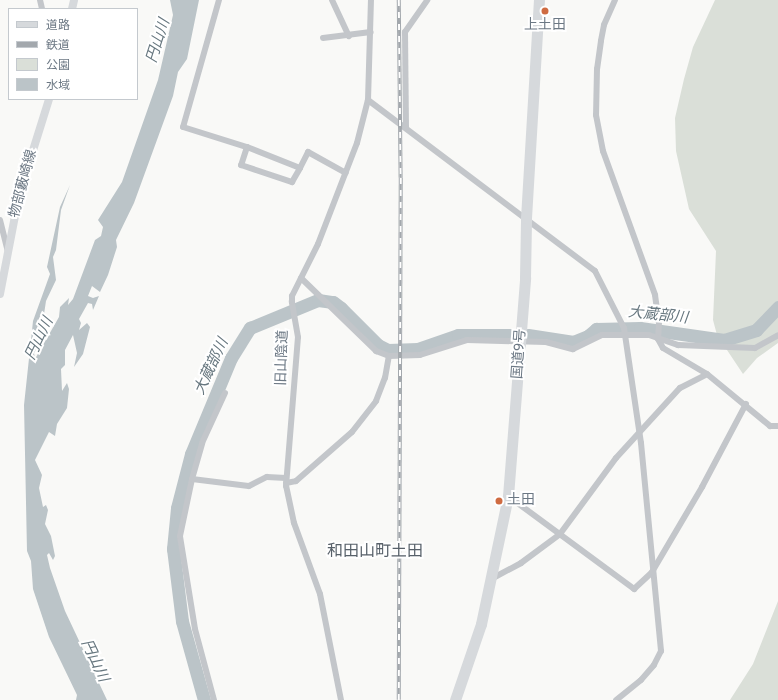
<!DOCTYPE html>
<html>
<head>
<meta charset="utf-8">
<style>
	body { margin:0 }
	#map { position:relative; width:778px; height:700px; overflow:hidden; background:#f9f9f7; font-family:Overpass,"Noto Sans JP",sans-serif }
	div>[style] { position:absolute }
	.green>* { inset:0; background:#dadfd8 }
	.water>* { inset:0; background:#bbc4c8 }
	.river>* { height:13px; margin:-6.5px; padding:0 6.5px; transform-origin:6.5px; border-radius:6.5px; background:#bbc4c8 }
	.street>* { height:6px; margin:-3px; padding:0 3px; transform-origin:3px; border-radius:3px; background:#c3c6ca }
	.secondary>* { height:8px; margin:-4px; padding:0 4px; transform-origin:4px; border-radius:4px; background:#d6d9dc }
	.highway>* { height:11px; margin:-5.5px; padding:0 5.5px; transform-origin:5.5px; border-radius:5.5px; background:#d6d9dc }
	.rail>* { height:3.5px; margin-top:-1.75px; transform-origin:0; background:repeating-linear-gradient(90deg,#fff 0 6px,#a3a8ad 0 12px); box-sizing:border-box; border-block:1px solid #a3a8ad }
	.dots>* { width:11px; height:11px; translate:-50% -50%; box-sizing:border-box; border:2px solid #fff; border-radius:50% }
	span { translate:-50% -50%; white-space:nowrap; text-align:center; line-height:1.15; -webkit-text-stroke:4px #fff; paint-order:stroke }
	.poi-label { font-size:14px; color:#6c7884 }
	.left { translate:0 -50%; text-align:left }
	.street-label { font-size:14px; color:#6c7884 }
	.water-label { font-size:15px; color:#67777f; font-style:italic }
	.quarter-label { font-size:16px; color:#58616a }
	.legend { position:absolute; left:8px; top:8px; width:130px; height:92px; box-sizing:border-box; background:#fff; border:1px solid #c4c9ce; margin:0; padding:5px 7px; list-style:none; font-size:12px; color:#6c7884 }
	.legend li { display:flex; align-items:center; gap:8px; height:20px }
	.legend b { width:20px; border:1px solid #c4c9ce }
</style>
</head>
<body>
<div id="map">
	<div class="green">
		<i style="clip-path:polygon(715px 0,778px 0,778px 343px,757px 358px,743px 374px,717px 335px,713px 320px,716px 251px,689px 209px,676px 151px,675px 118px,684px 79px,693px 47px)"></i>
		<i style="clip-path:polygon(778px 601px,778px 700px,730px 700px,753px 664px)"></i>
	</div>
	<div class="water">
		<i style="clip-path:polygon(170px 0,199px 0,187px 59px,178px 72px,173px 96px,134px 203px,116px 240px,117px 247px,108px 275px,100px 292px,92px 286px,88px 296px,93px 298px,99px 296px,93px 310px,92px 304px,88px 303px,79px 319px,81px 323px,79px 330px,87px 323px,90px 327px,83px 354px,74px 367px,77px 353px,73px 335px,65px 350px,65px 365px,61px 369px,62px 391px,67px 383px,69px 389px,67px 408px,57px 424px,55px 436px,49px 432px,35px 460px,42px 475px,39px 488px,43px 507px,46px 505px,48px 510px,45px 524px,51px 536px,55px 556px,53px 560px,49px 553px,47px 555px,50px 568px,65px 611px,107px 700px,76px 700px,77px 695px,49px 637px,33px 589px,31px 561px,27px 551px,24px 405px,33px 321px,50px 274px,47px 267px,60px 207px,70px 185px,61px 210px,56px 250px,53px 257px,56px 280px,46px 301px,40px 341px,34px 353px,35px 359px,59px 317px,60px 307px,69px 298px,68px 305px,73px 299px,95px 240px,101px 236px,103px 227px,98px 220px,122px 182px,158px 80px,173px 15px)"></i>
	</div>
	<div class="river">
		<i style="left:528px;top:335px;width:46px;rotate:8.8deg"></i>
		<i style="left:573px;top:342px;width:16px;rotate:-22deg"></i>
		<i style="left:588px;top:336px;width:11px;rotate:-41deg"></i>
		<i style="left:596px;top:329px;width:44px;rotate:-1.3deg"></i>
		<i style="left:640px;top:328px;width:85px;rotate:8.1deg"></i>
		<i style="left:724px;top:340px;width:34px;rotate:-17deg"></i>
		<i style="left:756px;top:330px;width:32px;rotate:-46deg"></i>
		<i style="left:204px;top:700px;width:82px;rotate:-105.6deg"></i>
		<i style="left:182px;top:621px;width:73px;rotate:-97.1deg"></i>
		<i style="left:173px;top:549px;width:41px;rotate:-84.4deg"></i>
		<i style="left:177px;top:508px;width:56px;rotate:-75.5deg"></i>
		<i style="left:191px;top:454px;width:104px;rotate:-67.4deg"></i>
		<i style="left:231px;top:358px;width:36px;rotate:-58deg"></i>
		<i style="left:250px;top:328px;width:74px;rotate:-22.4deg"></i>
		<i style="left:318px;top:300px;width:15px;rotate:8deg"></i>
		<i style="left:333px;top:302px;width:10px;rotate:37deg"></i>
		<i style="left:341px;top:308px;width:52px;rotate:45deg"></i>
		<i style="left:378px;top:345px;width:11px;rotate:27deg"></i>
		<i style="left:388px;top:350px;width:30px;rotate:-2deg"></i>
		<i style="left:418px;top:349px;width:42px;rotate:-19.3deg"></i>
		<i style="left:458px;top:335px;width:53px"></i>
	</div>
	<div class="street">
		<i style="left:40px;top:0;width:9px;rotate:77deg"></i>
		<i style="left:219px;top:0;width:132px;rotate:105.8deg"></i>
		<i style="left:183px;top:127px;width:67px;rotate:17.4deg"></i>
		<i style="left:247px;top:147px;width:57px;rotate:21.6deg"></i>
		<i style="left:300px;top:168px;width:18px;rotate:-63deg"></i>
		<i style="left:308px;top:152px;width:43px;rotate:28.9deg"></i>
		<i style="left:332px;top:0;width:40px;rotate:65deg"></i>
		<i style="left:615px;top:0;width:27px;rotate:114deg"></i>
		<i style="left:604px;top:25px;width:16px;rotate:101deg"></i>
		<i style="left:601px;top:41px;width:28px;rotate:98deg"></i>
		<i style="left:597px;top:69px;width:46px;rotate:91.2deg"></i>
		<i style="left:596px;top:115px;width:37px;rotate:79deg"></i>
		<i style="left:603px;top:151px;width:153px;rotate:70.1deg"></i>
		<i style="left:655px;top:295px;width:27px;rotate:82deg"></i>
		<i style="left:659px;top:322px;width:17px;rotate:93deg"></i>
		<i style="left:658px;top:339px;width:10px;rotate:61deg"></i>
		<i style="left:663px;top:348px;width:51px;rotate:30.6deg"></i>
		<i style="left:707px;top:374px;width:82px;rotate:39.5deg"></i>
		<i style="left:770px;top:426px;width:8px"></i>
		<i style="left:323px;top:38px;width:48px;rotate:-7.1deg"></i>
		<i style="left:368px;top:100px;width:284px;rotate:37deg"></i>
		<i style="left:595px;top:271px;width:64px;rotate:63deg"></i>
		<i style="left:624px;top:328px;width:116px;rotate:81.6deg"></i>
		<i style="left:641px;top:443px;width:209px;rotate:84.5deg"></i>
		<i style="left:661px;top:651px;width:16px;rotate:117deg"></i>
		<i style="left:654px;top:665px;width:20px;rotate:131deg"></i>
		<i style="left:641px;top:680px;width:32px;rotate:141deg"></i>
		<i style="left:406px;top:128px;width:96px;rotate:-90.6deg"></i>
		<i style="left:405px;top:32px;width:39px;rotate:-55deg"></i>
		<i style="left:247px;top:147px;width:19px;rotate:108deg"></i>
		<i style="left:241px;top:165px;width:54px;rotate:18.4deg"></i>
		<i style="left:292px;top:182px;width:16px;rotate:-60deg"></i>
		<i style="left:0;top:220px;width:32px;rotate:76deg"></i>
		<i style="left:301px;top:278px;width:105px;rotate:44.2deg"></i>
		<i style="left:376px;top:351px;width:14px;rotate:21deg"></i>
		<i style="left:389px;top:356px;width:31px;rotate:-2deg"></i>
		<i style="left:420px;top:355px;width:49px;rotate:-17.7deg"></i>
		<i style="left:467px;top:340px;width:79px;rotate:1.5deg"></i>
		<i style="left:546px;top:342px;width:28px;rotate:15deg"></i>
		<i style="left:573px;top:349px;width:32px;rotate:-26deg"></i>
		<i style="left:602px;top:335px;width:47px"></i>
		<i style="left:649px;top:335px;width:31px;rotate:19deg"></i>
		<i style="left:678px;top:345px;width:77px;rotate:2.2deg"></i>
		<i style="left:755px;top:348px;width:26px;rotate:-29deg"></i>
		<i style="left:192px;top:479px;width:37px;rotate:-74deg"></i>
		<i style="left:202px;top:443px;width:55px;rotate:-65.3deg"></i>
		<i style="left:286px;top:483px;width:10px;rotate:-11deg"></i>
		<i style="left:296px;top:481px;width:74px;rotate:-41.2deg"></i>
		<i style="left:352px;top:432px;width:39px;rotate:-52deg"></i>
		<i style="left:376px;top:401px;width:25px;rotate:-69deg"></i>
		<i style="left:385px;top:378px;width:22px;rotate:-80deg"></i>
		<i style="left:508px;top:496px;width:157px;rotate:36.4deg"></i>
		<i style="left:634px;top:589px;width:25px;rotate:-43deg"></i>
		<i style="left:652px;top:572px;width:99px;rotate:-59.5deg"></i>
		<i style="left:702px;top:487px;width:94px;rotate:-62.1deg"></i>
		<i style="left:493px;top:578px;width:32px;rotate:-28deg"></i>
		<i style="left:521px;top:563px;width:49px;rotate:-36.6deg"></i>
		<i style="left:560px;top:534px;width:94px;rotate:-53.6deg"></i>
		<i style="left:616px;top:458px;width:95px;rotate:-47.6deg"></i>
		<i style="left:680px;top:388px;width:30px;rotate:-27deg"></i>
		<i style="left:214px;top:700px;width:73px;rotate:-105deg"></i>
		<i style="left:195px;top:629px;width:94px;rotate:-99.2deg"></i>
		<i style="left:180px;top:536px;width:58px;rotate:-78.1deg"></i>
		<i style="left:192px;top:479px;width:57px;rotate:7deg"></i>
		<i style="left:249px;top:486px;width:20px;rotate:-27deg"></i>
		<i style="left:267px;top:477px;width:19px;rotate:3deg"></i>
		<i style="left:341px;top:700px;width:108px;rotate:-101.2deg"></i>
		<i style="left:320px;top:594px;width:76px;rotate:-110.1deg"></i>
		<i style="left:294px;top:523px;width:38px;rotate:-102deg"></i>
		<i style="left:286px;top:486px;width:149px;rotate:-85.4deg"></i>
		<i style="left:298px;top:337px;width:36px;rotate:-100deg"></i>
		<i style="left:292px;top:302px;width:6px;rotate:-90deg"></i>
		<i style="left:292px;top:296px;width:58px;rotate:-63.4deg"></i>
		<i style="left:318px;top:244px;width:108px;rotate:-68.9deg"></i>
		<i style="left:357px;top:143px;width:44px;rotate:-75.7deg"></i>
		<i style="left:368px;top:100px;width:100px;rotate:-88.3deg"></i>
	</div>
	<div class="secondary">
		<i style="left:72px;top:9px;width:9px;rotate:-77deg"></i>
		<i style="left:0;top:294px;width:101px;rotate:-79.1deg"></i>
		<i style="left:19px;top:195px;width:101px;rotate:-72.6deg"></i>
	</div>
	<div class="highway">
		<i style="left:455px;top:700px;width:80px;rotate:-71.1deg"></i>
		<i style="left:481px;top:624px;width:131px;rotate:-78.1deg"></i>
		<i style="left:508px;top:496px;width:219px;rotate:-85.5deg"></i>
		<i style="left:525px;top:278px;width:60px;rotate:-89deg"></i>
		<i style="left:526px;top:218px;width:218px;rotate:-86.6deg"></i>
	</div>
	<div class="rail">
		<i style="left:399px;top:0;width:178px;rotate:89.4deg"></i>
		<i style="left:401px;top:178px;width:522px;rotate:90.22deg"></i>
	</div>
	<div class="dots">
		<i style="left:545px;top:11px;background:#cf6b41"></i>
		<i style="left:499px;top:501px;background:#cf6b41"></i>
	</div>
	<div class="poi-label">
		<span style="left:545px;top:26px">上土田</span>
		<span class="left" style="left:507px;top:501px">土田</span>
	</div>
	<div class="street-label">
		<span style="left:24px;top:184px;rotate:-75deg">物部藪崎線</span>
		<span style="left:520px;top:354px;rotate:-86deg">国道9号</span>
		<span style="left:283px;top:358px;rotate:-88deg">旧山陰道</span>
	</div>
	<div class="water-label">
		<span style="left:159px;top:41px;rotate:-72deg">円山川</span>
		<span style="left:658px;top:316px;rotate:6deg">大蔵部川</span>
		<span style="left:40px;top:339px;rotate:-64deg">円山川</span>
		<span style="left:212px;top:367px;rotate:-65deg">大蔵部川</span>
		<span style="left:94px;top:661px;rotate:65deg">円山川</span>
	</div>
	<div class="quarter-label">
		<span style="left:375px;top:552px">和田山町土田</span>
	</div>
	<ul class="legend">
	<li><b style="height:5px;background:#d6d9dc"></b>道路</li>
	<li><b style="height:5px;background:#a3a8ad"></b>鉄道</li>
	<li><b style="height:11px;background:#dadfd8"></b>公園</li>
	<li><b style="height:11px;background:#bbc4c8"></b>水域</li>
	</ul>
</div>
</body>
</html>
